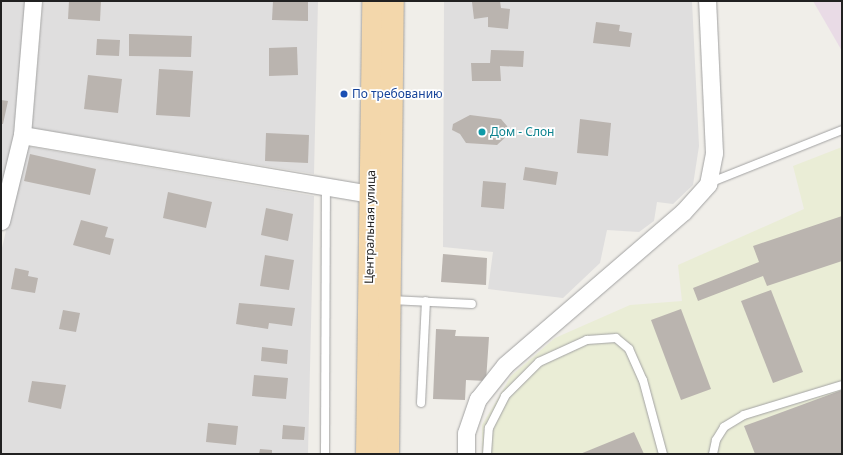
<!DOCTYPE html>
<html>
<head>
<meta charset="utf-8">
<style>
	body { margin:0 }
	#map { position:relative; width:843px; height:455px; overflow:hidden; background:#f0eee9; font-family:"Noto Sans",sans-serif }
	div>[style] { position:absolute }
	.residential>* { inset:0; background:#dfdede }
	.industrial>* { inset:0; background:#e9dbe6 }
	.farmland>* { inset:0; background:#eaedd6 }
	.building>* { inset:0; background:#bab4af }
	.roads { filter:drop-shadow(0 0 1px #a2a2a2) drop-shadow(0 0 1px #a2a2a2) }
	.service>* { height:8px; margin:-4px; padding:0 4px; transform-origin:4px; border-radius:4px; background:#fff }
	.minor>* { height:17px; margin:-8.5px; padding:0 8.5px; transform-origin:8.5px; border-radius:8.5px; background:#fff }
	.primary>* { height:22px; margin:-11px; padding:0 11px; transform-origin:11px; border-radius:11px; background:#f3d7ab }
	.dots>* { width:11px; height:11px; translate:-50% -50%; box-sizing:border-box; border:2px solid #fff; border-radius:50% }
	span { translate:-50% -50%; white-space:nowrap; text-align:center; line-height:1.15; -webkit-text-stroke:3.5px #fff; paint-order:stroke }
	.transit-label { font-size:12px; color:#164399 }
	.left { translate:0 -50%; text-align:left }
	.culture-label { font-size:12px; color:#0d838f }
	.street-label { font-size:12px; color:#212121 }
	.frame { position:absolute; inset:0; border:2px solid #212121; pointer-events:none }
</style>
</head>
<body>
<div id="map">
	<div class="residential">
		<i style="clip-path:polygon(1px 1px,25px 1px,14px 133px,1px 191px)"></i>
		<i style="clip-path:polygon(43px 1px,318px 1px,314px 174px,32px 128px)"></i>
		<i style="clip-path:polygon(444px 1px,692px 1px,699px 146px,693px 185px,673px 204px,657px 202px,654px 221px,639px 232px,607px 230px,600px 263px,563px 298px,488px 289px,493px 252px,443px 247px)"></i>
		<i style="clip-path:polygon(26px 146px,314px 196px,308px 454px,1px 454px,1px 252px)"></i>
	</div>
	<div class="industrial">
		<i style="clip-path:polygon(813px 1px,842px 1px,842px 51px)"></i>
	</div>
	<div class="farmland">
		<i style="clip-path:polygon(842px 147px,842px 454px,482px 454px,482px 425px,511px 376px,555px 338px,630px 305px,682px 301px,678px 265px,804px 209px,793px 166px)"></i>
	</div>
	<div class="building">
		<i style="clip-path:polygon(69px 1px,101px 1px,100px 21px,68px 19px)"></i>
		<i style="clip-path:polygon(273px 1px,308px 1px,308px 21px,272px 20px)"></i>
		<i style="clip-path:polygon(500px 1px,501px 8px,510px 9px,508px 29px,488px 27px,488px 17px,474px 19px,472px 2px)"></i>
		<i style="clip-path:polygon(596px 22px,620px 25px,619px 31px,632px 33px,630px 47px,593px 43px)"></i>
		<i style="clip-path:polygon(129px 34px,192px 36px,191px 57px,129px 56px)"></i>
		<i style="clip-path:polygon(97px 39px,120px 40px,119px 56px,96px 55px)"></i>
		<i style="clip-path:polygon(297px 47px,298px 75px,269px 76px,269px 48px)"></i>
		<i style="clip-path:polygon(491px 50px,524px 51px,523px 67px,500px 66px,501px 81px,472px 81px,471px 63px,490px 63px)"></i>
		<i style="clip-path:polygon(159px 69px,193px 71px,190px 117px,156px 115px)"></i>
		<i style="clip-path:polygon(88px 75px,122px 79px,118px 113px,84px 109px)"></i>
		<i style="clip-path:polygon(1px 100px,8px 101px,3px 124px,1px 124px)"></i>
		<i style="clip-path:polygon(470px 115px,501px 119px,507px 126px,509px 134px,497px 145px,466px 143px,460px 134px,452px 130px,453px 124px)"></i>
		<i style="clip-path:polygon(580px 119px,611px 123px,608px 156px,577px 153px)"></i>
		<i style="clip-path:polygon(266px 133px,309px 135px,308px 163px,265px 161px)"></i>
		<i style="clip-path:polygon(30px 154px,96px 169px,90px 195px,24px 181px)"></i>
		<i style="clip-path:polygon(525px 167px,558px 172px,556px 185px,523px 180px)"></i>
		<i style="clip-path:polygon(483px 181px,506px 183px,504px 209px,481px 207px)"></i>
		<i style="clip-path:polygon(168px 192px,212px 202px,206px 228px,163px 218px)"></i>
		<i style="clip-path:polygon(266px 208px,293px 214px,288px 241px,261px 235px)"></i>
		<i style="clip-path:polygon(842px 216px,842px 261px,767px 286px,763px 276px,698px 301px,693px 288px,759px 262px,753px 246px)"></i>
		<i style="clip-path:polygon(81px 220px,108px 227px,105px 237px,114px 239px,110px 255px,73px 245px)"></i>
		<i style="clip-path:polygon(443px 254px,487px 258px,486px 285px,441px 282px)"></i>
		<i style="clip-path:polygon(265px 255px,294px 260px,289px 290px,260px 286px)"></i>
		<i style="clip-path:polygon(15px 268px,29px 271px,28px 276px,38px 278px,35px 293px,11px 289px)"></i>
		<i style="clip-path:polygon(771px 290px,803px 372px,773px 383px,741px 301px)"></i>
		<i style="clip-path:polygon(239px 303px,295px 308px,292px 326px,269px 323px,268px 329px,236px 324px)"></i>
		<i style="clip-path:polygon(681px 309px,711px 389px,681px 400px,651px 320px)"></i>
		<i style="clip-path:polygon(63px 310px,80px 313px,76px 332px,59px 329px)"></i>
		<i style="clip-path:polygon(436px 329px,456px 330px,455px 336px,489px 337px,486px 381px,466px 380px,465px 400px,433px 399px)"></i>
		<i style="clip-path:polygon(262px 347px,288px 350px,287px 364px,261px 361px)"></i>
		<i style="clip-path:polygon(254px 375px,288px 378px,286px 399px,252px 396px)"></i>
		<i style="clip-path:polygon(32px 381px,66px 385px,61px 409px,28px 402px)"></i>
		<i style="clip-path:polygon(842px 390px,842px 454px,755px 454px,744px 426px)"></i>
		<i style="clip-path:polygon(208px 423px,238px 426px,236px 445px,206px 442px)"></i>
		<i style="clip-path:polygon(283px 425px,305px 427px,304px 440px,282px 439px)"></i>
		<i style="clip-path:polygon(634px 432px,644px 454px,580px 454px)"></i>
		<i style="clip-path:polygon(260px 449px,272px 450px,272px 454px,259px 454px)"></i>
	</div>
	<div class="roads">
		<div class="service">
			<i style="left:709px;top:183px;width:143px;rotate:-21.7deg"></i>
			<i style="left:391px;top:300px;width:81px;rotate:2.8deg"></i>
			<i style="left:421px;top:403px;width:102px;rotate:-87.2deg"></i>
			<i style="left:325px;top:454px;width:267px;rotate:-89.8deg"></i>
			<i style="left:487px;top:454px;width:26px;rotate:-86deg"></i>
			<i style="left:489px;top:428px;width:36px;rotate:-63deg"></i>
			<i style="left:505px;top:396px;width:48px;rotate:-45deg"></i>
			<i style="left:539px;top:362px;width:53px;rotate:-24.6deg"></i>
			<i style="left:587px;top:340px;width:29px;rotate:-4deg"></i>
			<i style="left:616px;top:338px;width:17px;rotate:40deg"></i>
			<i style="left:629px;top:349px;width:34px;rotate:66deg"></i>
			<i style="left:643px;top:380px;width:77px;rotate:74.9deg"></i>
			<i style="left:713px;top:454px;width:14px;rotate:-78deg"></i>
			<i style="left:716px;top:440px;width:15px;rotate:-58deg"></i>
			<i style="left:724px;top:427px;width:23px;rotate:-31deg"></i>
			<i style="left:744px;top:415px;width:102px;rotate:-17deg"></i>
		</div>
		<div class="minor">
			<i style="left:22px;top:135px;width:354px;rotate:9.6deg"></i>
			<i style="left:1px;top:221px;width:89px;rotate:-76.3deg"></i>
			<i style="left:22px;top:135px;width:134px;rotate:-85.3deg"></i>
			<i style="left:466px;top:454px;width:21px;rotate:-90deg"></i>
			<i style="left:466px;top:433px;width:36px;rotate:-71deg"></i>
			<i style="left:478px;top:399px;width:43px;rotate:-51.5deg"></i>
			<i style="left:505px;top:365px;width:235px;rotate:-40.7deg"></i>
			<i style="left:683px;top:212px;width:38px;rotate:-48deg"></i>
			<i style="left:708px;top:184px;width:32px;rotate:-79deg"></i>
			<i style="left:714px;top:153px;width:152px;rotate:-92.6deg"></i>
		</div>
		<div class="primary">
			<i style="left:367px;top:454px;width:453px;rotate:-89.2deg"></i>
			<i style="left:388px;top:454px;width:453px;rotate:-89.4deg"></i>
		</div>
	</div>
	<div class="dots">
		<i style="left:344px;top:94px;background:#1a4fb4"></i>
		<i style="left:482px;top:132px;background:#0f9aa8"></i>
	</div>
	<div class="transit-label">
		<span class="left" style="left:352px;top:94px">По требованию</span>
	</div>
	<div class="culture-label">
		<span class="left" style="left:490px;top:132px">Дом - Слон</span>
	</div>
	<div class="street-label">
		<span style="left:370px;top:227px;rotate:-89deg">Центральная улица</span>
	</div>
	<div class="frame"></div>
</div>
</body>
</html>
